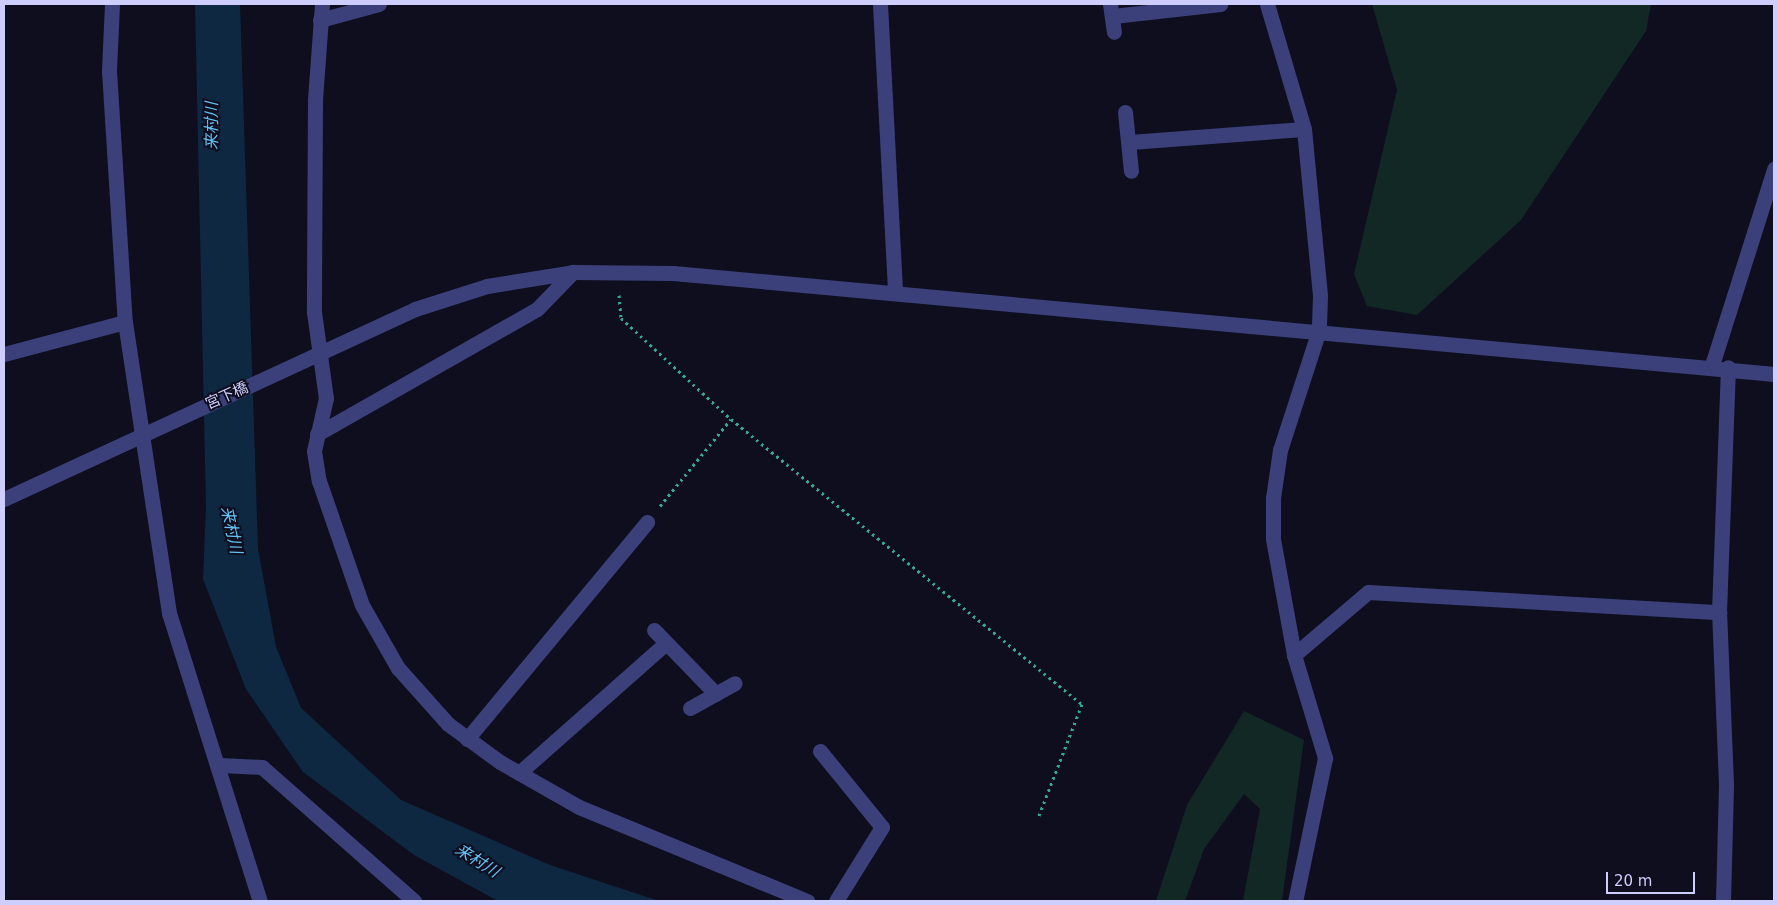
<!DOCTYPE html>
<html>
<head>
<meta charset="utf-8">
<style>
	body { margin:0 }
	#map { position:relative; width:1778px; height:905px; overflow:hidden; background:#0f0e1f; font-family:"DejaVu Sans","Noto Sans JP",sans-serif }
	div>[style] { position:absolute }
	.green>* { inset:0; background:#112825 }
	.water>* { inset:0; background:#0e2842 }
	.path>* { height:3px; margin-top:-1.5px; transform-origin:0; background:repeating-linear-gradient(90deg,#34aa96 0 2.5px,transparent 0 6.5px) }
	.minor>* { height:15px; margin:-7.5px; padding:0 7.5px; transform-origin:7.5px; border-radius:7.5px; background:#3b407b }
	span { translate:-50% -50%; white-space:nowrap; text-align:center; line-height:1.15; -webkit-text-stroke:4px #0f0e1f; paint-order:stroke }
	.street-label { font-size:15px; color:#cecefc }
	.water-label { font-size:16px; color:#62c3f7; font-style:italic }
	.frame { position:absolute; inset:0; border:5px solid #cecefc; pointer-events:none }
	.scale { position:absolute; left:1606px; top:872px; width:89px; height:22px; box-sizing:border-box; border:2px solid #cecefc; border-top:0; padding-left:6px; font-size:15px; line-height:18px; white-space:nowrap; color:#cecefc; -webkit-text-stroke:4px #0f0e1f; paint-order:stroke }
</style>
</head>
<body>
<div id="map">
	<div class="green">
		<i style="clip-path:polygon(1372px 4px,1651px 4px,1646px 31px,1521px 220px,1417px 315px,1367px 306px,1354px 274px,1397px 90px)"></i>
		<i style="clip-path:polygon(1244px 711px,1304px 740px,1282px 901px,1243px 901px,1260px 809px,1244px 794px,1204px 849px,1185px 901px,1156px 901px,1187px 805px)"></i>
	</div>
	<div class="water">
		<i style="clip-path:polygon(195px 4px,240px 4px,258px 549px,276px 647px,301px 708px,401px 800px,550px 865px,659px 901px,498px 901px,414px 855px,303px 772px,246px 689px,203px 579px,206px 507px)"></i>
	</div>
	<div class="path">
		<i style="left:619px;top:295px;width:23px;rotate:85deg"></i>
		<i style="left:621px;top:318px;width:149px;rotate:42.6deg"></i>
		<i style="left:731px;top:419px;width:452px;rotate:39.1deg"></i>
		<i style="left:1082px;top:704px;width:122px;rotate:111.1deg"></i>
		<i style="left:660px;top:506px;width:112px;rotate:-50.8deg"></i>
	</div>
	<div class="minor">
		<i style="left:112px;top:4px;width:67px;rotate:92.6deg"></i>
		<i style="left:109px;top:71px;width:252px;rotate:86.4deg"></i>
		<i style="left:125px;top:322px;width:294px;rotate:81.4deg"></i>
		<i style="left:169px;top:613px;width:302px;rotate:72.5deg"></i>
		<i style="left:322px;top:4px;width:96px;rotate:94.2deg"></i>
		<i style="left:315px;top:100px;width:212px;rotate:90.3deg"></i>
		<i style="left:314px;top:312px;width:87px;rotate:82.1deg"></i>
		<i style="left:326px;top:398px;width:54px;rotate:102.8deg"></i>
		<i style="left:314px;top:451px;width:30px;rotate:81deg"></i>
		<i style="left:319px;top:481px;width:131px;rotate:70.9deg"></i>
		<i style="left:362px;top:605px;width:73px;rotate:60.3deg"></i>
		<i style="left:398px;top:668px;width:75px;rotate:48.2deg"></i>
		<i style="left:448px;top:724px;width:64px;rotate:36.2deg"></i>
		<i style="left:500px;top:762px;width:91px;rotate:29.7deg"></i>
		<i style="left:579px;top:807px;width:247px;rotate:22.4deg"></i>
		<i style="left:880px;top:4px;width:288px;rotate:87deg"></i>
		<i style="left:1110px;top:4px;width:28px;rotate:82deg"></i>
		<i style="left:1267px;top:4px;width:130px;rotate:73.5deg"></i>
		<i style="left:1304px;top:129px;width:168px;rotate:84.5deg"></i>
		<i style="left:1320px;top:296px;width:34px;rotate:92deg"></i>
		<i style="left:1319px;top:330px;width:126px;rotate:108deg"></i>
		<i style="left:1280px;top:450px;width:49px;rotate:98.3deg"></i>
		<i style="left:1273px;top:498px;width:41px;rotate:90deg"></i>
		<i style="left:1273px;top:539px;width:118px;rotate:79.7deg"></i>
		<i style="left:1294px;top:655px;width:108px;rotate:73.2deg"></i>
		<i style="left:1325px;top:758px;width:146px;rotate:101.8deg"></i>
		<i style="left:1113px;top:16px;width:108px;rotate:-6.4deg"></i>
		<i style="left:320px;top:20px;width:61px;rotate:-15.2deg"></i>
		<i style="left:1125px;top:112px;width:59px;rotate:84.2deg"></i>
		<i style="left:1130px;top:142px;width:174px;rotate:-4.3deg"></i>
		<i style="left:4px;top:354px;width:125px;rotate:-14.8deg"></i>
		<i style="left:1712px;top:365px;width:206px;rotate:-72.4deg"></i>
		<i style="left:317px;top:434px;width:253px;rotate:-29.6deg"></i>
		<i style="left:537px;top:309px;width:52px;rotate:-45.8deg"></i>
		<i style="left:4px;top:499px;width:453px;rotate:-24.8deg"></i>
		<i style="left:415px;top:309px;width:76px;rotate:-17.7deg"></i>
		<i style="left:487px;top:286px;width:87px;rotate:-9.2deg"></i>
		<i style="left:573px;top:272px;width:100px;rotate:0.6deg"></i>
		<i style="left:673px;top:273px;width:1106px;rotate:5.24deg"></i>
		<i style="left:654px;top:630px;width:89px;rotate:45.9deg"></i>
		<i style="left:1294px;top:655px;width:97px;rotate:-40.4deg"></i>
		<i style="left:1368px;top:592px;width:352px;rotate:3.3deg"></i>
		<i style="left:690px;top:708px;width:51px;rotate:-29.1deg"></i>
		<i style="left:467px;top:739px;width:282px;rotate:-50.3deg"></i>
		<i style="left:820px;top:751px;width:98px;rotate:50.8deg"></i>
		<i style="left:882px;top:827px;width:87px;rotate:121.9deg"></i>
		<i style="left:220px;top:765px;width:42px;rotate:2.7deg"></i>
		<i style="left:262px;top:767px;width:203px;rotate:41.4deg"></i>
		<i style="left:519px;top:773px;width:196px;rotate:-41.5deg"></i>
		<i style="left:1723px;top:901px;width:117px;rotate:-88.5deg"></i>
		<i style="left:1726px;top:784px;width:172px;rotate:-92.3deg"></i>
		<i style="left:1719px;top:612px;width:245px;rotate:-87.9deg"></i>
	</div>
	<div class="street-label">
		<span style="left:227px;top:396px;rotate:-24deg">宮下橋</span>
	</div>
	<div class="water-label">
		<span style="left:212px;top:126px;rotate:-90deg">来村川</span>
		<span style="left:231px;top:530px;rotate:78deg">来村川</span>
		<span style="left:477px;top:861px;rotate:32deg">来村川</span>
	</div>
	<div class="frame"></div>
	<div class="scale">20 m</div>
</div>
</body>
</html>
